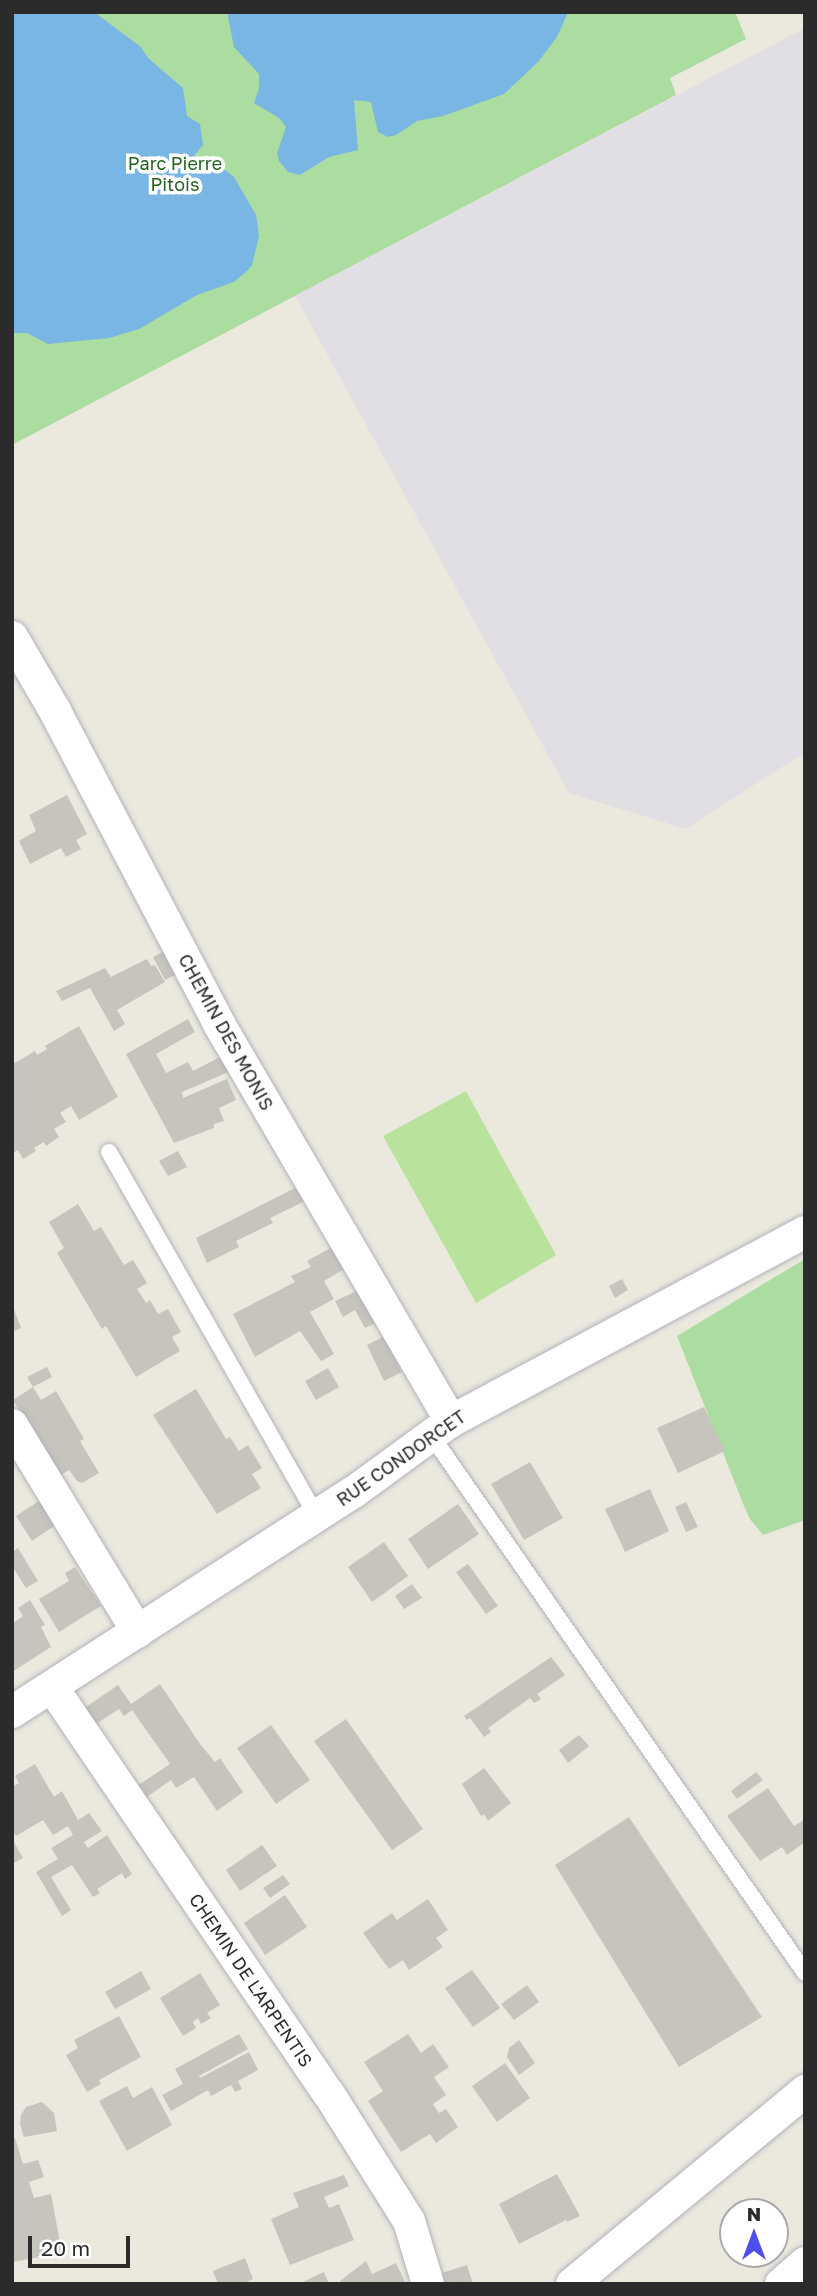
<!DOCTYPE html>
<html>
<head>
<meta charset="utf-8">
<style>
	body { margin:0 }
	#map { position:relative; width:817px; height:2296px; overflow:hidden; background:#ebe8de; font-family:"Golos Text",sans-serif }
	div>[style] { position:absolute }
	.industrial>* { inset:0; background:#e1dee4 }
	.green>* { inset:0; background:#aadd9f }
	.pitch>* { inset:0; background:#b9e39c }
	.water>* { inset:0; background:#7ab6e4 }
	.building>* { inset:0; background:#c7c4bd }
	.roads { filter:drop-shadow(0 0 2px #b1b2bd) drop-shadow(0 0 2px #b1b2bd) }
	.service>* { height:16px; margin:-8px; padding:0 8px; transform-origin:8px; border-radius:8px; background:#fff }
	.minor>* { height:32px; margin:-16px; padding:0 16px; transform-origin:16px; border-radius:16px; background:#fff }
	span { translate:-50% -50%; white-space:nowrap; text-align:center; line-height:1.15; -webkit-text-stroke:7px #fff; paint-order:stroke }
	.park-label { font-size:18px; color:#236121 }
	.street-label { font-size:18px; color:#2b2b2b }
	.frame { position:absolute; inset:0; border:14px solid #2b2b2b; pointer-events:none }
	.north { position:absolute; left:719px; top:2198px; width:70px; height:70px; box-sizing:border-box; background:#fff; border:2px solid #aaa; border-radius:50%; rotate:0deg; font-size:19px; font-weight:700; line-height:28px; text-align:center; color:#2b2b2b }
	.north::after { content:''; display:block; margin:auto; width:24px; height:32px; background:#4c4fea; clip-path:polygon(50% 0,100% 100%,50% 72%,0 100%) }
	.scale { position:absolute; left:28px; top:2236px; width:102px; height:32px; box-sizing:border-box; border:4px solid #2b2b2b; border-top:0; padding-left:9px; font-size:21px; line-height:24px; white-space:nowrap; color:#2b2b2b; -webkit-text-stroke:5px #fff; paint-order:stroke }
</style>
</head>
<body>
<div id="map">
	<div class="industrial">
		<i style="clip-path:polygon(805px 28px,805px 752px,686px 829px,569px 793px,295px 296px)"></i>
	</div>
	<div class="green">
		<i style="clip-path:polygon(12px 12px,735px 12px,746px 39px,670px 78px,676px 95px,12px 445px)"></i>
		<i style="clip-path:polygon(805px 1259px,805px 1520px,763px 1535px,750px 1519px,744px 1506px,677px 1336px)"></i>
	</div>
	<div class="pitch">
		<i style="clip-path:polygon(466px 1091px,556px 1255px,476px 1303px,383px 1136px)"></i>
	</div>
	<div class="water">
		<i style="clip-path:polygon(12px 12px,94px 12px,141px 47px,148px 58px,183px 88px,187px 116px,200px 124px,203px 145px,185px 167px,187px 173px,225px 170px,234px 177px,256px 215px,259px 236px,252px 265px,247px 271px,234px 282px,197px 295px,139px 329px,109px 338px,48px 344px,27px 333px,12px 333px)"></i>
		<i style="clip-path:polygon(227px 12px,568px 12px,557px 37px,538px 62px,504px 94px,443px 116px,417px 121px,396px 135px,388px 137px,378px 132px,371px 102px,354px 100px,358px 150px,329px 157px,300px 175px,288px 172px,279px 161px,277px 153px,286px 127px,279px 118px,254px 103px,259px 88px,259px 74px,234px 47px)"></i>
	</div>
	<div class="building">
		<i style="clip-path:polygon(67px 795px,87px 834px,76px 840px,81px 849px,66px 857px,61px 848px,30px 864px,19px 841px,36px 831px,29px 815px)"></i>
		<i style="clip-path:polygon(166px 950px,179px 973px,165px 980px,153px 957px)"></i>
		<i style="clip-path:polygon(147px 959px,151px 966px,155px 965px,165px 982px,117px 1010px,125px 1024px,114px 1031px,90px 988px,62px 1001px,56px 991px,105px 968px,111px 977px)"></i>
		<i style="clip-path:polygon(188px 1019px,195px 1032px,156px 1054px,166px 1073px,188px 1062px,193px 1071px,224px 1055px,233px 1070px,182px 1092px,183px 1098px,227px 1079px,236px 1100px,219px 1108px,224px 1121px,214px 1124px,214px 1128px,174px 1143px,126px 1054px)"></i>
		<i style="clip-path:polygon(79px 1026px,118px 1097px,79px 1120px,71px 1106px,60px 1113px,66px 1122px,54px 1129px,59px 1137px,46px 1146px,44px 1142px,34px 1148px,36px 1151px,23px 1159px,18px 1150px,12px 1154px,12px 1058px,15px 1063px,35px 1051px,37px 1055px,47px 1049px,45px 1046px)"></i>
		<i style="clip-path:polygon(178px 1151px,187px 1167px,168px 1176px,159px 1161px)"></i>
		<i style="clip-path:polygon(299px 1186px,307px 1200px,270px 1218px,273px 1223px,236px 1241px,239px 1247px,207px 1263px,196px 1238px)"></i>
		<i style="clip-path:polygon(78px 1204px,94px 1231px,101px 1227px,124px 1265px,133px 1260px,147px 1283px,137px 1289px,146px 1303px,150px 1300px,158px 1314px,168px 1309px,181px 1332px,172px 1337px,180px 1351px,136px 1377px,106px 1326px,102px 1329px,57px 1253px,64px 1248px,49px 1222px)"></i>
		<i style="clip-path:polygon(334px 1246px,346px 1268px,324px 1281px,334px 1299px,310px 1312px,334px 1354px,321px 1361px,300px 1331px,255px 1357px,233px 1314px,295px 1282px,291px 1276px,311px 1267px,307px 1261px)"></i>
		<i style="clip-path:polygon(622px 1279px,628px 1290px,615px 1298px,609px 1286px)"></i>
		<i style="clip-path:polygon(359px 1290px,378px 1322px,365px 1328px,355px 1310px,343px 1317px,335px 1301px)"></i>
		<i style="clip-path:polygon(12px 1304px,21px 1328px,12px 1332px)"></i>
		<i style="clip-path:polygon(383px 1337px,402px 1372px,384px 1381px,367px 1345px)"></i>
		<i style="clip-path:polygon(47px 1367px,52px 1377px,33px 1387px,41px 1400px,56px 1391px,84px 1439px,80px 1441px,99px 1473px,82px 1483px,77px 1481px,69px 1470px,54px 1479px,49px 1460px,13px 1400px,33px 1387px,27px 1377px)"></i>
		<i style="clip-path:polygon(328px 1368px,339px 1387px,316px 1400px,305px 1381px)"></i>
		<i style="clip-path:polygon(196px 1389px,226px 1439px,230px 1437px,239px 1451px,248px 1445px,262px 1468px,252px 1474px,261px 1488px,217px 1514px,153px 1415px)"></i>
		<i style="clip-path:polygon(704px 1407px,725px 1451px,678px 1473px,657px 1428px)"></i>
		<i style="clip-path:polygon(530px 1462px,563px 1518px,524px 1540px,491px 1484px)"></i>
		<i style="clip-path:polygon(650px 1489px,669px 1531px,625px 1552px,605px 1509px)"></i>
		<i style="clip-path:polygon(45px 1497px,60px 1522px,32px 1541px,16px 1516px)"></i>
		<i style="clip-path:polygon(686px 1502px,698px 1527px,686px 1532px,675px 1507px)"></i>
		<i style="clip-path:polygon(458px 1504px,479px 1534px,428px 1569px,408px 1539px)"></i>
		<i style="clip-path:polygon(384px 1542px,408px 1576px,372px 1602px,348px 1567px)"></i>
		<i style="clip-path:polygon(18px 1548px,38px 1581px,26px 1588px,12px 1566px,12px 1552px)"></i>
		<i style="clip-path:polygon(468px 1564px,498px 1606px,486px 1614px,456px 1572px)"></i>
		<i style="clip-path:polygon(75px 1567px,101px 1606px,59px 1632px,39px 1599px,69px 1581px,65px 1573px)"></i>
		<i style="clip-path:polygon(412px 1584px,422px 1598px,404px 1609px,395px 1596px)"></i>
		<i style="clip-path:polygon(30px 1600px,45px 1625px,41px 1627px,51px 1647px,12px 1672px,12px 1624px,23px 1616px,18px 1608px)"></i>
		<i style="clip-path:polygon(551px 1657px,565px 1675px,537px 1694px,541px 1699px,534px 1703px,530px 1698px,488px 1728px,491px 1732px,484px 1737px,470px 1718px,467px 1720px,464px 1716px)"></i>
		<i style="clip-path:polygon(160px 1684px,200px 1744px,215px 1762px,220px 1758px,243px 1792px,217px 1811px,194px 1777px,176px 1788px,171px 1780px,137px 1804px,128px 1792px,170px 1764px,132px 1710px,124px 1716px,119px 1709px,93px 1726px,83px 1709px,118px 1685px,131px 1704px)"></i>
		<i style="clip-path:polygon(346px 1719px,423px 1829px,392px 1850px,314px 1741px)"></i>
		<i style="clip-path:polygon(271px 1725px,310px 1780px,276px 1804px,237px 1748px)"></i>
		<i style="clip-path:polygon(579px 1735px,589px 1746px,568px 1763px,559px 1750px)"></i>
		<i style="clip-path:polygon(35px 1764px,54px 1797px,62px 1791px,78px 1820px,89px 1813px,102px 1831px,84px 1842px,88px 1848px,107px 1835px,132px 1874px,125px 1879px,122px 1873px,97px 1889px,100px 1893px,93px 1897px,72px 1865px,51px 1877px,71px 1910px,62px 1916px,36px 1872px,58px 1859px,51px 1848px,73px 1835px,68px 1826px,53px 1835px,43px 1820px,16px 1836px,12px 1830px,12px 1787px,19px 1783px,15px 1776px)"></i>
		<i style="clip-path:polygon(484px 1768px,511px 1803px,488px 1821px,484px 1814px,481px 1816px,462px 1784px)"></i>
		<i style="clip-path:polygon(756px 1772px,763px 1780px,737px 1799px,731px 1791px)"></i>
		<i style="clip-path:polygon(768px 1788px,794px 1826px,805px 1819px,805px 1842px,787px 1855px,782px 1847px,760px 1861px,727px 1816px)"></i>
		<i style="clip-path:polygon(629px 1817px,762px 2017px,679px 2067px,555px 1865px)"></i>
		<i style="clip-path:polygon(12px 1839px,23px 1858px,12px 1864px)"></i>
		<i style="clip-path:polygon(262px 1845px,277px 1866px,240px 1891px,226px 1870px)"></i>
		<i style="clip-path:polygon(283px 1875px,290px 1884px,270px 1898px,263px 1888px)"></i>
		<i style="clip-path:polygon(285px 1895px,307px 1927px,265px 1955px,244px 1923px)"></i>
		<i style="clip-path:polygon(428px 1899px,448px 1930px,436px 1938px,443px 1947px,409px 1970px,403px 1960px,389px 1969px,363px 1933px,392px 1913px,397px 1920px)"></i>
		<i style="clip-path:polygon(472px 1970px,500px 2008px,473px 2027px,445px 1988px)"></i>
		<i style="clip-path:polygon(141px 1971px,151px 1989px,115px 2009px,105px 1992px)"></i>
		<i style="clip-path:polygon(200px 1973px,220px 2005px,207px 2013px,211px 2018px,201px 2024px,198px 2018px,193px 2022px,196px 2028px,183px 2036px,160px 1998px)"></i>
		<i style="clip-path:polygon(527px 1985px,539px 2002px,514px 2020px,501px 2004px)"></i>
		<i style="clip-path:polygon(119px 2016px,141px 2057px,99px 2080px,101px 2084px,87px 2092px,66px 2055px,78px 2048px,74px 2040px)"></i>
		<i style="clip-path:polygon(239px 2034px,248px 2049px,199px 2076px,200px 2078px,249px 2052px,258px 2070px,238px 2081px,242px 2089px,235px 2092px,231px 2085px,211px 2096px,208px 2090px,171px 2111px,162px 2095px,183px 2084px,175px 2069px)"></i>
		<i style="clip-path:polygon(408px 2034px,421px 2053px,433px 2044px,449px 2067px,434px 2077px,446px 2095px,433px 2104px,439px 2113px,446px 2109px,458px 2127px,436px 2143px,430px 2134px,401px 2152px,368px 2101px,383px 2091px,364px 2062px)"></i>
		<i style="clip-path:polygon(519px 2040px,535px 2063px,519px 2075px,507px 2057px,509px 2048px)"></i>
		<i style="clip-path:polygon(505px 2063px,530px 2098px,497px 2122px,472px 2086px)"></i>
		<i style="clip-path:polygon(127px 2086px,133px 2098px,152px 2087px,172px 2125px,127px 2151px,99px 2101px)"></i>
		<i style="clip-path:polygon(42px 2102px,54px 2113px,57px 2131px,24px 2137px,20px 2124px,21px 2115px,26px 2107px)"></i>
		<i style="clip-path:polygon(15px 2138px,23px 2164px,38px 2160px,44px 2177px,29px 2182px,34px 2198px,51px 2194px,62px 2253px,13px 2262px,12px 2139px)"></i>
		<i style="clip-path:polygon(557px 2174px,580px 2216px,567px 2222px,566px 2220px,519px 2244px,499px 2204px)"></i>
		<i style="clip-path:polygon(344px 2175px,349px 2186px,324px 2197px,329px 2208px,339px 2204px,354px 2240px,290px 2265px,271px 2219px,299px 2207px,293px 2193px)"></i>
		<i style="clip-path:polygon(245px 2258px,253px 2279px,242px 2284px,218px 2284px,213px 2271px)"></i>
		<i style="clip-path:polygon(366px 2261px,372px 2274px,396px 2263px,406px 2284px,342px 2284px,340px 2281px)"></i>
		<i style="clip-path:polygon(467px 2265px,473px 2284px,442px 2284px,439px 2274px)"></i>
		<i style="clip-path:polygon(324px 2272px,329px 2284px,298px 2284px)"></i>
	</div>
	<div class="roads">
		<div class="service">
			<i style="left:109px;top:1152px;width:419px;rotate:60.3deg"></i>
			<i style="left:431px;top:1435px;width:655px;rotate:55.19deg"></i>
		</div>
		<div class="minor">
			<i style="left:12px;top:637px;width:86px;rotate:59.8deg"></i>
			<i style="left:55px;top:711px;width:353px;rotate:62.3deg"></i>
			<i style="left:219px;top:1024px;width:460px;rotate:59.7deg"></i>
			<i style="left:12px;top:1425px;width:242px;rotate:58.7deg"></i>
			<i style="left:52px;top:1687px;width:492px;rotate:55.8deg"></i>
			<i style="left:329px;top:2094px;width:150px;rotate:57.8deg"></i>
			<i style="left:409px;top:2221px;width:66px;rotate:73.2deg"></i>
			<i style="left:12px;top:1712px;width:407px;rotate:-32.8deg"></i>
			<i style="left:354px;top:1492px;width:120px;rotate:-36.2deg"></i>
			<i style="left:451px;top:1421px;width:401px;rotate:-28.1deg"></i>
			<i style="left:572px;top:2284px;width:303px;rotate:-39.6deg"></i>
			<i style="left:781px;top:2284px;width:32px;rotate:-41deg"></i>
		</div>
	</div>
	<div class="park-label">
		<span style="left:175px;top:174px">Parc Pierre<br>Pitois</span>
	</div>
	<div class="street-label">
		<span style="left:226px;top:1032px;rotate:61deg">CHEMIN DES MONIS</span>
		<span style="left:401px;top:1458px;rotate:-35deg">RUE CONDORCET</span>
		<span style="left:251px;top:1980px;rotate:56deg">CHEMIN DE L'ARPENTIS</span>
	</div>
	<div class="frame"></div>
	<div class="north">N</div>
	<div class="scale">20 m</div>
</div>
</body>
</html>
